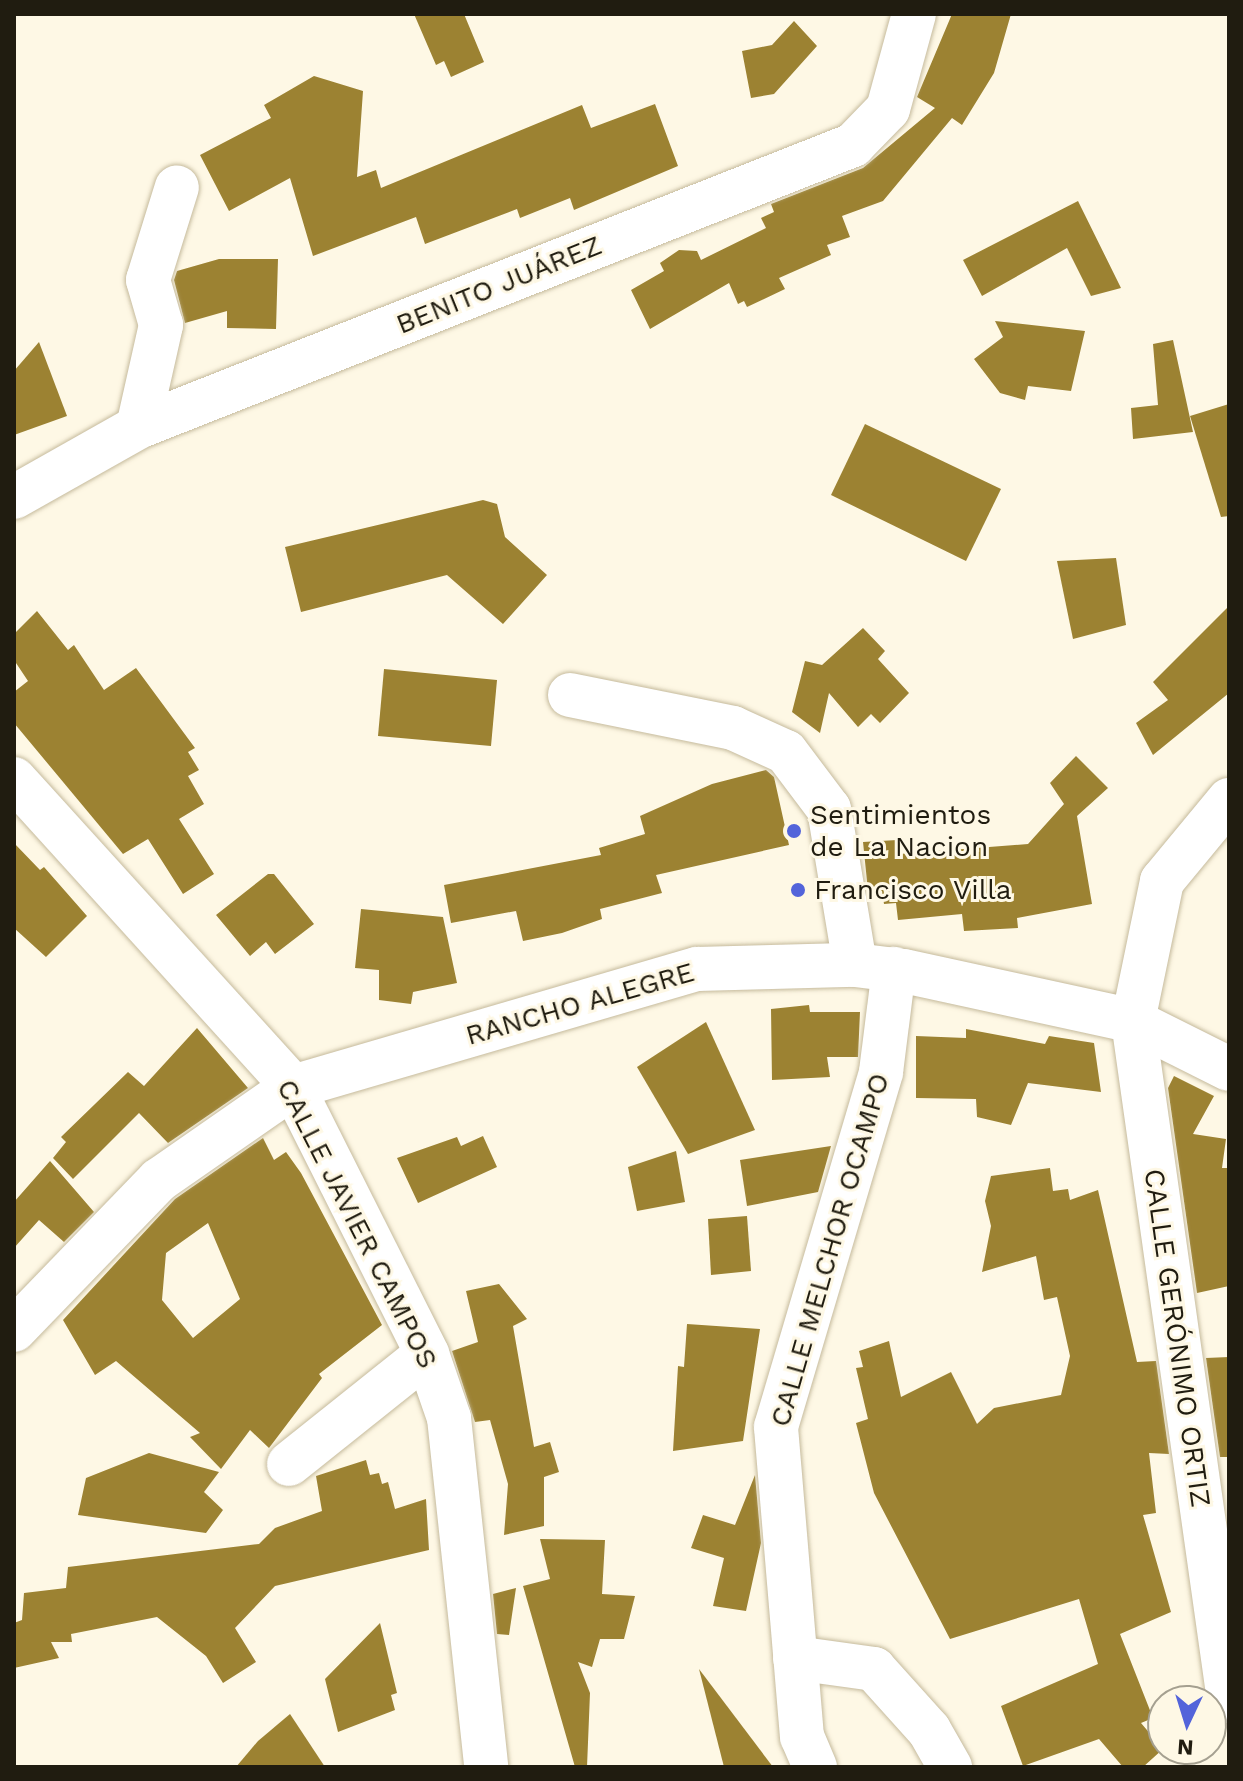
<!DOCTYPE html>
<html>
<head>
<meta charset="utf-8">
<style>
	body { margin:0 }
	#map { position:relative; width:1243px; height:1781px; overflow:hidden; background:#fef8e5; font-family:"Work Sans",sans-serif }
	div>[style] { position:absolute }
	.building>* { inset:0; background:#9c8232 }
	.roads { filter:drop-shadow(0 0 2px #c5ba9c) drop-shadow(0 0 2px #c5ba9c) }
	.minor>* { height:44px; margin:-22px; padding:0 22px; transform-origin:22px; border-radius:22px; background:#fff }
	.dots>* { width:22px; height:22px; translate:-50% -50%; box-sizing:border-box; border:4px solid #fef8e5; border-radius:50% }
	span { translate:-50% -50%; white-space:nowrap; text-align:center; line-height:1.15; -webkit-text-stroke:6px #fef8e5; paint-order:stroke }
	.street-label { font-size:28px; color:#201c10 }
	.poi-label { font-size:28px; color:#201c10 }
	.left { translate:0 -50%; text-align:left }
	.frame { position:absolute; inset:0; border:16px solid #201c10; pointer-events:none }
	.north { position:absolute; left:1147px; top:1685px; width:80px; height:80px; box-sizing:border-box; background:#fef8e5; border:2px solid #a5a090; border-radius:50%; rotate:184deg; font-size:22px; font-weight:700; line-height:32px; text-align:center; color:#201c10 }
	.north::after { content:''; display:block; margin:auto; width:28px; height:36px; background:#5364da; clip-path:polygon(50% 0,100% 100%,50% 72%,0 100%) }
</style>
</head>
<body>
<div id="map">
	<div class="building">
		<i style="clip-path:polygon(414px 14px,464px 14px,484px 62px,451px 77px,444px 61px,436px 65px)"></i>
		<i style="clip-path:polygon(952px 14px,1011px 14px,994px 73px,962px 125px,952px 118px,883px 201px,842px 216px,850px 237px,827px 245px,831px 255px,779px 278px,785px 289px,747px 307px,744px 301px,738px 304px,729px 283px,650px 329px,631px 290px,664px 271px,660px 263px,679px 250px,697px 251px,701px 260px,766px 228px,761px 218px,774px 212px,771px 204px,863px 168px,935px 108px,917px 97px)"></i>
		<i style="clip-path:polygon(794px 21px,817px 46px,774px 94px,751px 98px,742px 51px,772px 45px)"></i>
		<i style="clip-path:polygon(314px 76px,363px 91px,357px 177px,376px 170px,381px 188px,582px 105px,591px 128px,655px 104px,678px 166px,574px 210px,570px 198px,520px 218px,517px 209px,425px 244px,416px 217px,313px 256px,290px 178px,229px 211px,200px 155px,271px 118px,264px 105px)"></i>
		<i style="clip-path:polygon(1078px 201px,1121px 288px,1091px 296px,1067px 248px,982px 296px,963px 260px)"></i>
		<i style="clip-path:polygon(219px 259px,278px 259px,276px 329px,227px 328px,227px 311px,185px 323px,174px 280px,177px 271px)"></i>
		<i style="clip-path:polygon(995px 321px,1085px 331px,1071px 391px,1028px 386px,1025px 400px,1000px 393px,974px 359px,1003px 337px)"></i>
		<i style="clip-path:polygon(1173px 340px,1193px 432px,1133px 439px,1131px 408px,1158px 405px,1153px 344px)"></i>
		<i style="clip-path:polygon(39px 342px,67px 416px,14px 435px,14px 371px)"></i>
		<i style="clip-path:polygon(1229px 404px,1229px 516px,1221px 517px,1190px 416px)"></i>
		<i style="clip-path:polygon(865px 424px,1001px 489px,966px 561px,831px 495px)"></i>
		<i style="clip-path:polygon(483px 500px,497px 504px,505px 537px,547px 575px,503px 624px,447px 575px,301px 612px,285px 547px)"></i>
		<i style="clip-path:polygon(1116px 558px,1126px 625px,1073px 639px,1057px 561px)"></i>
		<i style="clip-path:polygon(1229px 606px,1229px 693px,1153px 755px,1136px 723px,1168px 700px,1153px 682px)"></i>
		<i style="clip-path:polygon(37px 611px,68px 650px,74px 645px,104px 690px,136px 668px,195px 748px,188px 752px,199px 770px,188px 776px,204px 804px,179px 819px,214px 874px,183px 894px,148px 839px,123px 854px,14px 723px,14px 692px,28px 681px,14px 660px,14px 634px)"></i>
		<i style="clip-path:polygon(863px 628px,885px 651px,878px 659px,909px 693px,880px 723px,871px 714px,858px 727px,829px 693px,820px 733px,792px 712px,805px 661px,822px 665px)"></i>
		<i style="clip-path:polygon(384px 669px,497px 680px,491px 746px,378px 736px)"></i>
		<i style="clip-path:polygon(1076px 756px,1108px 788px,1077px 816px,1092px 904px,1017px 918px,1018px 928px,964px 931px,962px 914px,898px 920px,896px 903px,884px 904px,882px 891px,868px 891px,863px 842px,897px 840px,899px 854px,1028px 844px,1064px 804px,1050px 783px)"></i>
		<i style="clip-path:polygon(766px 770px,774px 777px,789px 845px,656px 875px,662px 893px,600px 909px,602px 919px,562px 933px,523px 941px,516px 911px,451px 923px,444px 885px,601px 855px,599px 848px,645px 834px,640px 816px,712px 784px)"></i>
		<i style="clip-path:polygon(14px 843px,40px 870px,44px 867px,87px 916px,46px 957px,14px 928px)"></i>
		<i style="clip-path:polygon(268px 874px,274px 874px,314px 924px,275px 954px,266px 942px,250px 956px,216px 915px)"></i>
		<i style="clip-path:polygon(361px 909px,443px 917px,457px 983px,413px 992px,411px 1004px,379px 1000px,379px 970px,355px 968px)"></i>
		<i style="clip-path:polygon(809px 1005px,810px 1012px,860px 1012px,858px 1057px,827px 1057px,830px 1077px,772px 1080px,771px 1009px)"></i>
		<i style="clip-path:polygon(706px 1022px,755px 1130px,688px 1154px,637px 1067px)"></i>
		<i style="clip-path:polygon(197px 1028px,248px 1088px,168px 1143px,139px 1113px,73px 1179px,53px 1158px,66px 1142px,61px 1137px,128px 1072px,144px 1086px)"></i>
		<i style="clip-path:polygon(966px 1029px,1045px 1044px,1049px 1036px,1094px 1043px,1101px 1092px,1028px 1083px,1011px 1125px,977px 1117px,976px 1099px,916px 1098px,916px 1036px,966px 1038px)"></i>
		<i style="clip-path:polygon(1174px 1076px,1214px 1096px,1193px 1134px,1226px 1139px,1222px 1168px,1229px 1168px,1229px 1286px,1197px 1293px,1168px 1088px)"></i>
		<i style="clip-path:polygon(483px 1136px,497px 1167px,418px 1203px,397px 1158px,457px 1137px,461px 1146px)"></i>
		<i style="clip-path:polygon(evenodd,263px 1138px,274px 1160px,286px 1152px,301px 1173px,382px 1325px,319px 1374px,322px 1378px,269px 1448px,250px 1430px,221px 1469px,190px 1437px,200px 1433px,116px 1361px,95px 1375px,63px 1320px,175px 1199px,263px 1138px,208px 1223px,240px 1299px,193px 1338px,162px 1300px,166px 1253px,208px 1223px)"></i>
		<i style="clip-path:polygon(831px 1146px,818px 1192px,747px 1206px,740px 1160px)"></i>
		<i style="clip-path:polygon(676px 1151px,685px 1202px,637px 1211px,628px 1167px)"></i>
		<i style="clip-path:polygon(50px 1161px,94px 1212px,64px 1242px,39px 1220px,14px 1248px,14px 1202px)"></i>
		<i style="clip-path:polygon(1050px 1168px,1053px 1191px,1068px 1189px,1070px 1200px,1098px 1190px,1137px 1362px,1156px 1361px,1169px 1454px,1149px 1453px,1156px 1513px,1143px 1515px,1171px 1612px,1120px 1634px,1153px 1718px,1141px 1723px,1163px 1749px,1143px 1767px,1123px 1767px,1099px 1739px,1023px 1766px,1001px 1706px,1098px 1664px,1079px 1599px,950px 1639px,874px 1493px,856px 1423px,868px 1419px,856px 1368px,863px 1367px,859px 1351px,889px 1341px,901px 1397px,951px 1372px,977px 1424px,994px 1408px,1061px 1395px,1070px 1356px,1057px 1297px,1044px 1300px,1036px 1256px,982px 1272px,991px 1226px,985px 1201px,991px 1176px)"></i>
		<i style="clip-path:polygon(747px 1216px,751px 1271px,711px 1275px,708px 1219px)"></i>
		<i style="clip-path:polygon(499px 1284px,527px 1319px,513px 1326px,534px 1447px,550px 1442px,559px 1472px,544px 1477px,544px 1526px,504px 1535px,508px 1484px,490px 1420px,475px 1422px,452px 1351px,478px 1342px,466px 1291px)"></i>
		<i style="clip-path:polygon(687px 1324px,760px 1329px,743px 1441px,673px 1451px,678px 1366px,684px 1367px)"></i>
		<i style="clip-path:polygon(1229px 1357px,1229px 1457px,1220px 1457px,1206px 1358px)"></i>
		<i style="clip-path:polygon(149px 1453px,219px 1472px,204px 1492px,223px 1510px,206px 1533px,78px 1515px,86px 1478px)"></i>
		<i style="clip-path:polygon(366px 1460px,370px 1475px,379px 1473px,382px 1484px,388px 1482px,395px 1509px,426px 1499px,429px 1550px,275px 1586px,235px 1628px,256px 1662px,223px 1683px,206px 1656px,157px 1617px,71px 1634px,72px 1642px,51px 1642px,59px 1658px,14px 1668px,14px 1623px,22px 1620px,24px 1593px,66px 1588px,68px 1567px,259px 1544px,275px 1528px,322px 1511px,316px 1476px)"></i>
		<i style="clip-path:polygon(755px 1475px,761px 1543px,746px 1611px,713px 1606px,724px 1558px,691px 1548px,703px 1515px,735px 1525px)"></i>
		<i style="clip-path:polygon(540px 1539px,605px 1540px,602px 1594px,635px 1596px,624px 1639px,600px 1639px,592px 1667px,578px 1662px,590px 1693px,587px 1767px,575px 1767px,523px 1586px,550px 1579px)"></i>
		<i style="clip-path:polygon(516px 1588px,509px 1635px,497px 1634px,493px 1594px)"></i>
		<i style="clip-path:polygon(380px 1623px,397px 1693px,391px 1695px,395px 1710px,338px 1732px,325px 1679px)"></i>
		<i style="clip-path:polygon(699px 1669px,773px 1767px,724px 1767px)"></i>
		<i style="clip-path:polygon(290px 1714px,325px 1767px,236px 1767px,258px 1741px)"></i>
	</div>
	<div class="roads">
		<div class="minor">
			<i style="left:138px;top:427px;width:105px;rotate:-77.3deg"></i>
			<i style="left:161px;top:325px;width:47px;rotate:-106.1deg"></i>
			<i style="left:148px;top:280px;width:97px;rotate:-72.7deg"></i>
			<i style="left:14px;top:497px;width:142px;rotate:-29.4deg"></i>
			<i style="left:138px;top:427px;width:769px;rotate:-21.52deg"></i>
			<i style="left:853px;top:145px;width:50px;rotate:-45.8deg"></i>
			<i style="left:888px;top:109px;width:98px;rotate:-74.7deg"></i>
			<i style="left:570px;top:695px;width:166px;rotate:11.4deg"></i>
			<i style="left:733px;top:728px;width:58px;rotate:24.4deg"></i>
			<i style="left:786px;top:752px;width:71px;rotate:53deg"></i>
			<i style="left:829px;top:809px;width:158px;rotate:80.5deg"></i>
			<i style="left:14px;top:779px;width:416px;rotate:47.8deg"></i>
			<i style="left:293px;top:1087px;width:299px;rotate:63.3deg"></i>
			<i style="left:427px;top:1354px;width:68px;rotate:71deg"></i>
			<i style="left:449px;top:1418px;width:351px;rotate:83.9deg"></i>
			<i style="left:1229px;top:800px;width:105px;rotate:129.6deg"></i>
			<i style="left:1162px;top:881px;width:143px;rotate:101.7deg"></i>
			<i style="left:1133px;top:1021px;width:687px;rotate:81.96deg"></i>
			<i style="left:14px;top:1330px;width:209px;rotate:-46deg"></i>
			<i style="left:159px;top:1180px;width:163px;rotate:-34.8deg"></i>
			<i style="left:293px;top:1087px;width:421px;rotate:-16.3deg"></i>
			<i style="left:697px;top:969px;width:158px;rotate:-1.5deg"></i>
			<i style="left:855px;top:965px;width:49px;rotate:7deg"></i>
			<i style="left:904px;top:971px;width:234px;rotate:12.3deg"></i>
			<i style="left:1133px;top:1021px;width:107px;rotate:26.6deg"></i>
			<i style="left:289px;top:1464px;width:176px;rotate:-38.6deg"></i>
			<i style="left:795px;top:1658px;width:80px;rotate:7.9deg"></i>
			<i style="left:874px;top:1669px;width:82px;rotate:48deg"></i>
			<i style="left:929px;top:1730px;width:43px;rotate:60.4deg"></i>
			<i style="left:815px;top:1767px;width:33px;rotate:-113deg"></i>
			<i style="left:802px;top:1737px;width:311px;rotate:-94.8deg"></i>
			<i style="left:776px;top:1427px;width:370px;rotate:-73.5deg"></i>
			<i style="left:881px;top:1072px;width:104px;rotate:-82.8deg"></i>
		</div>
	</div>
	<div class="dots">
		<i style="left:794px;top:831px;background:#5364da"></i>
		<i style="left:798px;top:890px;background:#5364da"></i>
	</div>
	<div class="street-label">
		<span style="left:499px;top:285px;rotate:-22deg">BENITO JUÁREZ</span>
		<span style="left:580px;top:1004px;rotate:-16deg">RANCHO ALEGRE</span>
		<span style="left:357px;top:1224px;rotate:63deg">CALLE JAVIER CAMPOS</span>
		<span style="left:830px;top:1250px;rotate:-74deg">CALLE MELCHOR OCAMPO</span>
		<span style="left:1177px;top:1338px;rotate:82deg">CALLE GERÓNIMO ORTIZ</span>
	</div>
	<div class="poi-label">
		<span class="left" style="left:810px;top:831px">Sentimientos<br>de La Nacion</span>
		<span class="left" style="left:814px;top:890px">Francisco Villa</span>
	</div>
	<div class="frame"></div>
	<div class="north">N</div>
</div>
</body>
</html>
